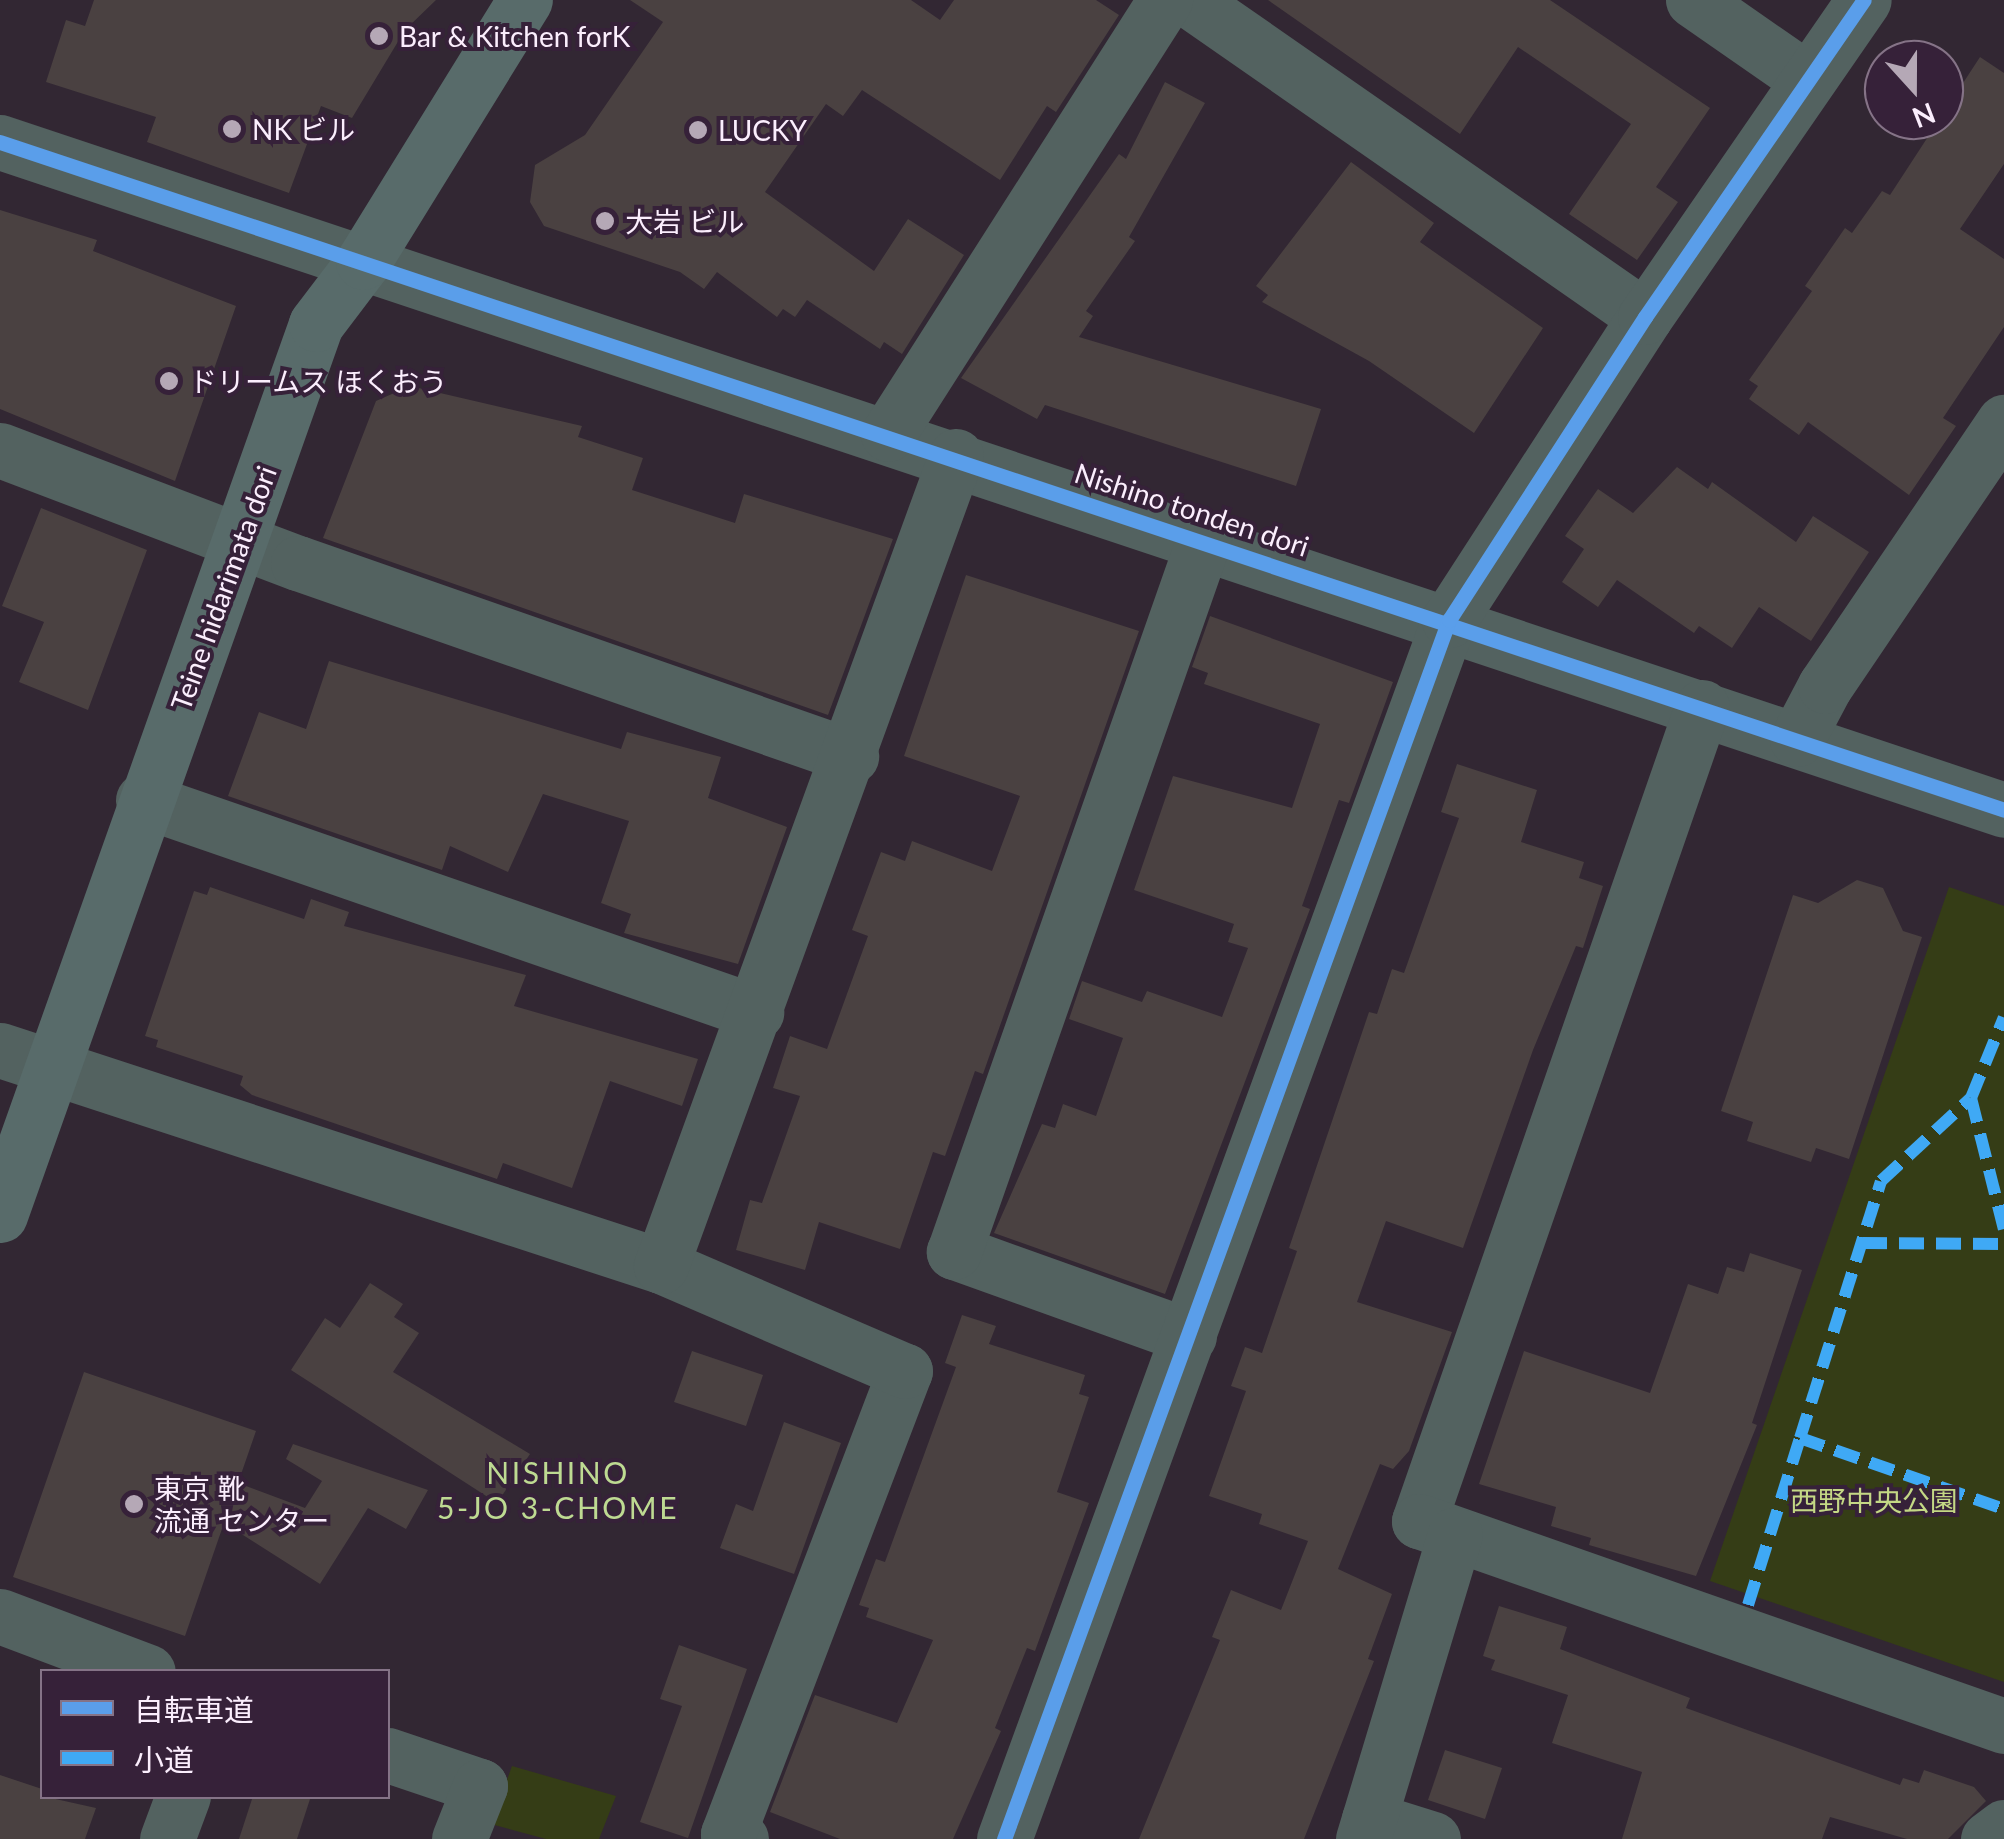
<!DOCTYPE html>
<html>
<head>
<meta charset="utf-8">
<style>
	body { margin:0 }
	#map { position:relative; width:2004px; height:1839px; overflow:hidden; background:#322733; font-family:Lato,"Noto Sans JP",sans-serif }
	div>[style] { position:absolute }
	.green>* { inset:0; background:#353d16 }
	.building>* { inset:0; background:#4a4141 }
	.minor>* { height:55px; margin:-27.5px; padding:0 27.5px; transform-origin:27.5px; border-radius:27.5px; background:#536260 }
	.major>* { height:55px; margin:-27.5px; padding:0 27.5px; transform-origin:27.5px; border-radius:27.5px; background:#586b6a }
	.quiet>* { height:12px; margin-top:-6px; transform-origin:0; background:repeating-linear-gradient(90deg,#3fa9f5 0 25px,transparent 0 37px) }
	.cycleway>* { height:15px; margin:-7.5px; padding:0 7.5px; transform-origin:7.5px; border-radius:7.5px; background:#5a9eea }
	.dots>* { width:28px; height:28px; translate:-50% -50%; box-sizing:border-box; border:5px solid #362139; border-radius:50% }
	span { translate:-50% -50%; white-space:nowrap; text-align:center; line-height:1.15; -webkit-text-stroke:8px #362139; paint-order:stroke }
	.poi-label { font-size:28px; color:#fbeefd }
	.left { translate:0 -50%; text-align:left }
	.street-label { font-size:28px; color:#fbeefd }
	.park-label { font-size:28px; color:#c4d885 }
	.neighbourhood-label { font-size:30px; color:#beda92; letter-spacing:2.5px }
	.legend { position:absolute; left:40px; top:1669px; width:350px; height:130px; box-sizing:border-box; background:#362139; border:2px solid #857387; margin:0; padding:12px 18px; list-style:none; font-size:30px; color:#fbeefd }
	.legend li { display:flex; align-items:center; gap:20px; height:50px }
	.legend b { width:50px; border:2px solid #857387 }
	.north { position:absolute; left:1864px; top:40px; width:100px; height:100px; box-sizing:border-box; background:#362139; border:2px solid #857387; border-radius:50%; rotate:159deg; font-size:28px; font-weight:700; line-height:40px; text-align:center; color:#fbeefd }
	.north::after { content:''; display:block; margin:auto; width:35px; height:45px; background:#b5a8b6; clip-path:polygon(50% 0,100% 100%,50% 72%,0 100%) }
</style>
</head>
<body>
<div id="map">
	<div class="green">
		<i style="clip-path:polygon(1949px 887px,2004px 906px,2004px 1682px,1710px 1581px)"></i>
		<i style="clip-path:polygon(512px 1766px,616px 1796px,599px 1839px,546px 1839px,491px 1824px)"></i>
	</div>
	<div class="building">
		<i style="clip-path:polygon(94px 0,436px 0,405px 30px,352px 118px,321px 106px,289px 193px,147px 142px,156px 117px,46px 82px,66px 20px,85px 26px)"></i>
		<i style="clip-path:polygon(630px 0,911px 0,940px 20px,954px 0,1096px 0,1119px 15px,1056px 112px,1047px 106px,1000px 180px,862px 90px,843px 116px,826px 104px,765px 192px,874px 271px,908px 219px,964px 255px,902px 354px,884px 342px,880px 349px,807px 300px,795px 317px,783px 309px,777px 317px,717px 272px,704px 289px,680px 272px,544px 226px,530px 202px,535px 165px,585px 135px,663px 22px)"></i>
		<i style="clip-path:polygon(1268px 0,1550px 0,1710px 108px,1656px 187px,1678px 202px,1637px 260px,1569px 214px,1631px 124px,1518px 47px,1460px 134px)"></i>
		<i style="clip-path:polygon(1980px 57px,2004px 73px,2004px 164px,1960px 229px,2004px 259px,2004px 327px,1943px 418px,1956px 426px,1909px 495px,1808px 422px,1799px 435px,1749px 399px,1758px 386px,1749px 380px,1812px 291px,1805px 286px,1845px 228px,1852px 233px,1882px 191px,1890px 195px)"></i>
		<i style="clip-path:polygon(1165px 82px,1205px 103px,1129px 237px,1135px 241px,1086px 311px,1093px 316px,1079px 337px,1321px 409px,1296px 486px,1045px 405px,1037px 419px,961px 378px,1119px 154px,1126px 159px)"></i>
		<i style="clip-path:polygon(1351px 162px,1434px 223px,1420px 242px,1543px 328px,1474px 433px,1369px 361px,1262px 302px,1268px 295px,1256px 286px)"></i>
		<i style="clip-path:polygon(0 210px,97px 240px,93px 251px,236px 306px,175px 481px,0 409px)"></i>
		<i style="clip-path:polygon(410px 386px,582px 426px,578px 437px,643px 458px,632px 490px,735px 523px,744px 494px,893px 539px,828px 715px,323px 538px,376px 401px)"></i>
		<i style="clip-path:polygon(1677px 467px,1708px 489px,1712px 482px,1796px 542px,1813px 516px,1869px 552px,1811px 641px,1759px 607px,1732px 648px,1699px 626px,1694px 633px,1617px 580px,1598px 607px,1562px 582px,1584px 549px,1565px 536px,1598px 489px,1633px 513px)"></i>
		<i style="clip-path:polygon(41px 508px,147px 550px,88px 710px,19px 682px,44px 622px,2px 606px)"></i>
		<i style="clip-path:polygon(966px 575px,1139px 631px,983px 1074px,975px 1071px,945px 1156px,933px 1152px,900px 1249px,819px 1222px,805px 1270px,736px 1250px,750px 1200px,762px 1203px,800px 1096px,773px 1088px,790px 1036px,827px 1049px,868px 936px,852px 930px,881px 852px,905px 861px,912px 841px,992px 871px,1020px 796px,904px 756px)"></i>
		<i style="clip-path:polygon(1210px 616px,1393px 682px,1349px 803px,1339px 800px,1302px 906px,1310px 909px,1165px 1294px,994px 1233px,1042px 1124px,1055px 1128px,1063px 1104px,1096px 1116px,1123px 1038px,1069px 1019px,1082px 981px,1142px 1002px,1147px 991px,1222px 1017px,1248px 948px,1228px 942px,1234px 924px,1134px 890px,1173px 776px,1292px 808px,1320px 724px,1204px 684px,1208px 673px,1192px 667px)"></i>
		<i style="clip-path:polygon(329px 661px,621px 749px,627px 732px,721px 757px,708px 798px,787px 827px,738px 964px,624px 933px,631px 914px,601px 903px,629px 821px,543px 794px,508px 872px,450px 846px,442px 870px,228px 796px,259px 712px,306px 729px)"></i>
		<i style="clip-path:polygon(1457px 764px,1537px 790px,1521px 842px,1584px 862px,1579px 878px,1603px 886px,1583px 948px,1576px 946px,1533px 1050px,1463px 1248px,1386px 1221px,1357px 1302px,1452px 1332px,1409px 1451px,1393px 1469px,1380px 1464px,1338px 1569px,1392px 1594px,1368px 1659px,1374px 1661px,1304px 1839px,1139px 1839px,1220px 1640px,1212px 1637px,1231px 1590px,1281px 1610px,1308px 1541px,1259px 1524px,1262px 1514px,1209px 1496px,1246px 1391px,1231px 1386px,1245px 1347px,1262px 1353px,1297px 1251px,1289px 1248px,1369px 1012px,1377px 1014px,1392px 969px,1404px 973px,1459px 818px,1441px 812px)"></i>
		<i style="clip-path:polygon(1857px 880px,1883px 888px,1903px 931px,1922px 937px,1849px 1159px,1816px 1148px,1811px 1162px,1747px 1141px,1753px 1122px,1721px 1111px,1793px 895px,1818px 903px)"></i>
		<i style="clip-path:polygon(210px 887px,304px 919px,311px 899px,349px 912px,344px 926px,526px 975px,514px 1006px,698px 1059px,682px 1106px,610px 1081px,572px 1188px,503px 1163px,497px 1179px,252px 1095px,240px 1085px,243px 1076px,156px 1047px,158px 1040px,145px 1036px,194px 891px,207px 895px)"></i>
		<i style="clip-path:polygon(1750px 1253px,1802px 1270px,1752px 1423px,1757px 1425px,1696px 1576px,1589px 1545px,1591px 1538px,1551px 1526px,1556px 1507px,1479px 1484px,1524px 1351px,1650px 1393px,1688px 1284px,1718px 1294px,1727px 1267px,1744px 1272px)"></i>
		<i style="clip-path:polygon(370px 1283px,403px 1304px,394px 1317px,419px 1333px,393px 1372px,530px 1454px,497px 1503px,291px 1370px,325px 1318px,340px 1328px)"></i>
		<i style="clip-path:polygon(962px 1315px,996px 1326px,989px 1344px,1085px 1375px,1079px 1394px,1089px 1397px,1057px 1492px,1089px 1503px,1035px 1651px,1027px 1648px,995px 1728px,1001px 1731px,953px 1839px,840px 1839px,770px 1812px,815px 1695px,897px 1723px,933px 1640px,866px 1617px,869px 1608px,859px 1605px,876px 1559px,885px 1562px,956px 1367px,945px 1363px)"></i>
		<i style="clip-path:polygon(692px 1351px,763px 1375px,746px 1426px,674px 1402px)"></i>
		<i style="clip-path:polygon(84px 1372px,256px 1431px,238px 1483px,305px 1508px,322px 1481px,286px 1459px,293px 1444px,428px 1490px,406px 1529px,368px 1508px,320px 1584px,224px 1523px,185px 1636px,13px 1577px)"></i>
		<i style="clip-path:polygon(784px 1422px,841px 1443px,794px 1574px,720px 1548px,736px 1504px,753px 1511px)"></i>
		<i style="clip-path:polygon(1499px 1606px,1567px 1627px,1560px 1649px,1690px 1698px,1686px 1708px,1900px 1785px,1903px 1778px,1919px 1783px,1924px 1770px,1974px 1787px,1986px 1801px,1948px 1839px,1907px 1839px,1830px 1817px,1822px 1839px,1622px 1839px,1642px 1772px,1552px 1743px,1568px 1695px,1491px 1670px,1495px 1660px,1483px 1656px)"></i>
		<i style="clip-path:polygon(679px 1645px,747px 1669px,688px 1838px,640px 1822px,682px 1706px,660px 1699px)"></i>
		<i style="clip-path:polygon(1445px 1750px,1502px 1768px,1485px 1819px,1428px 1800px)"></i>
		<i style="clip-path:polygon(0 1775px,42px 1789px,42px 1796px,96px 1808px,85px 1839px,0 1839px)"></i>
		<i style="clip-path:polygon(253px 1796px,311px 1796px,297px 1839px,239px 1839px)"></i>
	</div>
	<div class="minor">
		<i style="left:1189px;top:0;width:555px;rotate:34.81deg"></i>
		<i style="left:1693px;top:0;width:140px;rotate:34.8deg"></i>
		<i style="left:0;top:142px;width:2112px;rotate:18.43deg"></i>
		<i style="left:888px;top:434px;width:515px;rotate:-57.45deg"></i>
		<i style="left:0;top:450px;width:319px;rotate:20.8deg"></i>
		<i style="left:298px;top:563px;width:586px;rotate:19.24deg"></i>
		<i style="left:1702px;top:707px;width:862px;rotate:109.17deg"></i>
		<i style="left:1419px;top:1521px;width:620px;rotate:19.31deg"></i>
		<i style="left:1797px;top:739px;width:60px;rotate:-62.2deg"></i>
		<i style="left:1825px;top:686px;width:319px;rotate:-55.9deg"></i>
		<i style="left:143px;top:800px;width:649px;rotate:19.08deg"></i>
		<i style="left:0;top:1050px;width:695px;rotate:18.1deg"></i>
		<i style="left:1189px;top:1336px;width:250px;rotate:-160.3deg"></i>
		<i style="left:954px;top:1252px;width:756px;rotate:-70.68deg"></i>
		<i style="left:0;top:1616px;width:158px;rotate:20.7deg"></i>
		<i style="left:388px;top:1755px;width:97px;rotate:18.6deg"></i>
		<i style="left:480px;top:1786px;width:57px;rotate:111.6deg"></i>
		<i style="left:1369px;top:1819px;width:67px;rotate:17.4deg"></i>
		<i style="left:167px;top:1839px;width:46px;rotate:-69.6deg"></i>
		<i style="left:741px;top:1839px;width:14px;rotate:-159deg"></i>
		<i style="left:728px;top:1834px;width:496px;rotate:-69.1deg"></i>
		<i style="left:905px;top:1371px;width:266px;rotate:-156.7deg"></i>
		<i style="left:661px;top:1266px;width:862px;rotate:-69.99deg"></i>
		<i style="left:1004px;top:1839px;width:1298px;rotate:-69.95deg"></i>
		<i style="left:1449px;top:620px;width:361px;rotate:-57.1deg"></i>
		<i style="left:1645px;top:317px;width:385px;rotate:-55.4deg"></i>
		<i style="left:1363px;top:1839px;width:318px;rotate:-73.2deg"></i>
		<i style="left:1988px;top:1839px;width:20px;rotate:-37deg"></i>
	</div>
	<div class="major">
		<i style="left:0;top:1215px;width:945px;rotate:-70.47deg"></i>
		<i style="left:316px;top:324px;width:78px;rotate:-52.8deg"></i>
		<i style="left:363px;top:262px;width:308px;rotate:-58.3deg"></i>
	</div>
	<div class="quiet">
		<i style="left:1971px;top:1098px;width:87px;rotate:-67.8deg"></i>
		<i style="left:1862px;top:1243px;width:142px;rotate:0.4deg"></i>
		<i style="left:1800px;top:1438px;width:269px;rotate:-72.5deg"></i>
		<i style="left:1881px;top:1181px;width:122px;rotate:-42.7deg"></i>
		<i style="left:1971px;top:1098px;width:135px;rotate:75.9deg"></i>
		<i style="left:1748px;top:1605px;width:175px;rotate:-72.7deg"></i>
		<i style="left:1800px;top:1438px;width:216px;rotate:19.2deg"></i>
	</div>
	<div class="cycleway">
		<i style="left:0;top:142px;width:2112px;rotate:18.43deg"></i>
		<i style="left:1004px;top:1839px;width:1298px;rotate:-69.95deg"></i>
		<i style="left:1449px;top:620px;width:361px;rotate:-57.1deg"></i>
		<i style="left:1645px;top:317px;width:385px;rotate:-55.4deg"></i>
	</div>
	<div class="dots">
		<i style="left:379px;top:36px;background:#b5a8b6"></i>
		<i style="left:232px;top:129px;background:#b5a8b6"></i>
		<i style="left:698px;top:130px;background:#b5a8b6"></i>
		<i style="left:605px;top:221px;background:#b5a8b6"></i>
		<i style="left:169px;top:381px;background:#b5a8b6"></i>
		<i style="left:134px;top:1504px;background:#b5a8b6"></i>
	</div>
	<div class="poi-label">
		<span class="left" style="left:399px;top:36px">Bar &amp; Kitchen forK</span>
		<span class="left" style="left:252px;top:129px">NK ビル</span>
		<span class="left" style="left:718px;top:130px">LUCKY</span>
		<span class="left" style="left:625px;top:221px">大岩 ビル</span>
		<span class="left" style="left:189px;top:381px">ドリームス ほくおう</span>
		<span class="left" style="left:154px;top:1504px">東京 靴<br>流通 センター</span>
	</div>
	<div class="street-label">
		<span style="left:1192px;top:509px;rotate:18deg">Nishino tonden dori</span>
		<span style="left:223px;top:588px;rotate:-70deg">Teine hidarimata dori</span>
	</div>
	<div class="park-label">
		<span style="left:1874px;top:1500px">西野中央公園</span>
	</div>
	<div class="neighbourhood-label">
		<span style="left:558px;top:1489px">NISHINO<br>5-JO 3-CHOME</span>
	</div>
	<ul class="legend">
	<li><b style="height:12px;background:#5a9eea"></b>自転車道</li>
	<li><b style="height:12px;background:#3fa9f5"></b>小道</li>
	</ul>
	<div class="north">N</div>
</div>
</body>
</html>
